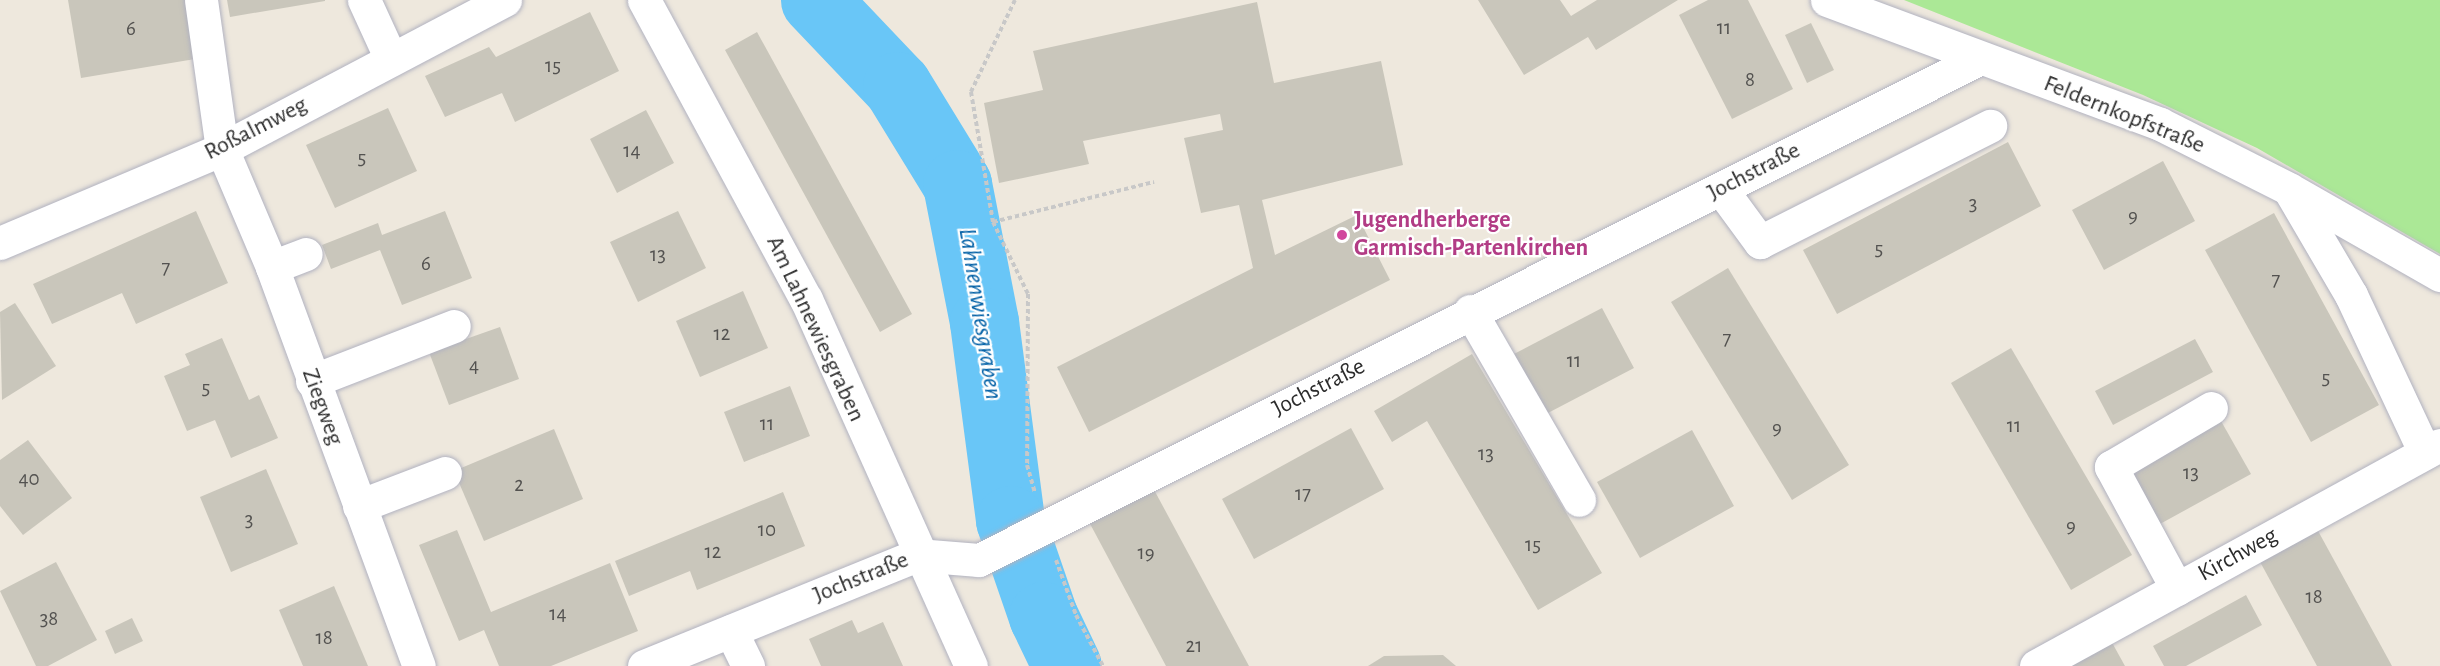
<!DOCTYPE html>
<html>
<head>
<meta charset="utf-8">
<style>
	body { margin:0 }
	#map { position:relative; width:2440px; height:666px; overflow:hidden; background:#eee8dd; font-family:"Alegreya Sans",sans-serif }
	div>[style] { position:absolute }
	.green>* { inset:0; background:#abe896 }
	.river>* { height:69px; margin:-34.5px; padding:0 34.5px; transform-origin:34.5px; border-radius:34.5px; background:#69c6f7 }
	.building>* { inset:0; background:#c9c6bb }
	.path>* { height:4px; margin-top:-2px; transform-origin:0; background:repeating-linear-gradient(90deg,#c8c8c8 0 4.5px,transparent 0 7.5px) }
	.roads { filter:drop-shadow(0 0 2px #b1b2c0) drop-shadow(0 0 2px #b1b2c0) }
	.minor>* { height:33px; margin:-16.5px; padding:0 16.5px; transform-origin:16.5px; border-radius:16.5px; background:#fff }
	.dots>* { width:16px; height:16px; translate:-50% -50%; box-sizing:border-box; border:3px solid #fff; border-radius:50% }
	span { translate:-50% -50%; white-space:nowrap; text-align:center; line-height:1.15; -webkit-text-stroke:4.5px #fff; paint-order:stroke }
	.number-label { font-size:21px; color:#535250 }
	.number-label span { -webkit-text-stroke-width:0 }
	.street-label { font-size:24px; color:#2c2c2c }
	.hotel-label { font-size:24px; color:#b23c85; font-weight:700 }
	.left { translate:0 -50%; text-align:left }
	.water-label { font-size:26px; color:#0462a7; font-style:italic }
</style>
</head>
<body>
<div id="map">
	<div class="green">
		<i style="clip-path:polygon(1904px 0,2440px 0,2440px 254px,2257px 148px,2143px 95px)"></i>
	</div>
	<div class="river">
		<i style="left:815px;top:0;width:119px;rotate:46.4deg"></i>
		<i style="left:897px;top:86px;width:115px;rotate:58.5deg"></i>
		<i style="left:957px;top:184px;width:141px;rotate:78.9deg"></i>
		<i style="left:984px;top:322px;width:200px;rotate:82.5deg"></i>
		<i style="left:1010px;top:520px;width:102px;rotate:71deg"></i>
		<i style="left:1043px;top:616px;width:55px;rotate:64.4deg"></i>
	</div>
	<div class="building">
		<i style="clip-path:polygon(68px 0,185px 0,195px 59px,81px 78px)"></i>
		<i style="clip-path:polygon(227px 0,325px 0,325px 1px,230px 17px)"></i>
		<i style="clip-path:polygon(1478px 0,1560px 0,1571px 16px,1597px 0,1678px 0,1596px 50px,1588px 37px,1524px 75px)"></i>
		<i style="clip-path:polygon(1708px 0,1748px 0,1793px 89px,1732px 119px,1679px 15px)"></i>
		<i style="clip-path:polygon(1257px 2px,1274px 83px,1381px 61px,1403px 165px,1262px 200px,1275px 255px,1357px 215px,1390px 280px,1089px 432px,1057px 367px,1253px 268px,1239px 205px,1201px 213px,1184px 138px,1223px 130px,1220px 114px,1083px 141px,1089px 164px,999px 183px,984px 103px,1043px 90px,1033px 51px)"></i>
		<i style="clip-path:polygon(590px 12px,619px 71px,515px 122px,502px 93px,445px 117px,425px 76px,489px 47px,496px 57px)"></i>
		<i style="clip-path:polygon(1811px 23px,1834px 70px,1807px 83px,1785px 35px)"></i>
		<i style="clip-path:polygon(757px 32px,912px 314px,880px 332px,725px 50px)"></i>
		<i style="clip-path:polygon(388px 108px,417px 171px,335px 208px,306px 145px)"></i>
		<i style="clip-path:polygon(646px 110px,674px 163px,617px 193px,590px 139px)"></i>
		<i style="clip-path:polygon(2008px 142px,2041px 206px,1837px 314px,1803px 250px)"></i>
		<i style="clip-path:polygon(2163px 161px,2195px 221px,2104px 270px,2072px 210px)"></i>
		<i style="clip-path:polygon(196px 211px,228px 283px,136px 324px,122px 293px,52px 324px,33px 284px)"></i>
		<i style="clip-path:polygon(445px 211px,472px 278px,402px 305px,380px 250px,331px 269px,322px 245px,378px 223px,382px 235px)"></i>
		<i style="clip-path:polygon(678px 211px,706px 268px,638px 302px,610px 242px)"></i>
		<i style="clip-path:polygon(2274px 213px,2379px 405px,2311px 442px,2205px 250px)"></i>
		<i style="clip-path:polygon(1728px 268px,1849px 465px,1792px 500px,1671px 302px)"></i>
		<i style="clip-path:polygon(743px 291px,768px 348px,700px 377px,676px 321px)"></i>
		<i style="clip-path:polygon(15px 303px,56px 366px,2px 400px,0 312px)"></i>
		<i style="clip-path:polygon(1602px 308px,1634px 368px,1546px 414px,1514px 354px)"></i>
		<i style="clip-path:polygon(500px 327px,519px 379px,449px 405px,429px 352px)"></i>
		<i style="clip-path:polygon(222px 338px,249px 400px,259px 395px,278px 438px,231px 458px,215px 420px,187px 431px,164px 376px,190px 365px,185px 354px)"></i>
		<i style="clip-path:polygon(2195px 339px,2213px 372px,2113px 425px,2095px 391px)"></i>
		<i style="clip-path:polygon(2011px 348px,2132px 555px,2071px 590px,1951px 383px)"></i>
		<i style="clip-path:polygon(1472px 354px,1602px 573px,1538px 610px,1427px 421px,1392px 442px,1374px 411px)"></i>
		<i style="clip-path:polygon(790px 386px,810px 436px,744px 462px,724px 412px)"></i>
		<i style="clip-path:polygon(2221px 421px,2251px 474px,2160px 524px,2131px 471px)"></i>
		<i style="clip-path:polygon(1351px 428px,1384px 489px,1254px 559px,1222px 499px)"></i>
		<i style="clip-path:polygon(554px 429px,583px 499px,484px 541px,454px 471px)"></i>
		<i style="clip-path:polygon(1692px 430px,1734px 506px,1640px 558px,1597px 482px)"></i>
		<i style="clip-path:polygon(28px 440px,72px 498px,23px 535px,0 506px,0 460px)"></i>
		<i style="clip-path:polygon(266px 469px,298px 544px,231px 572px,200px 497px)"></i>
		<i style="clip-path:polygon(1152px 486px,1249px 666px,1166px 666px,1088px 520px)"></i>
		<i style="clip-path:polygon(783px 492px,805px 546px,697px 590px,690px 571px,629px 596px,615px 561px)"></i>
		<i style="clip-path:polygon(2317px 529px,2392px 666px,2317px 666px,2259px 560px)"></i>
		<i style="clip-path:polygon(457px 530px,491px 612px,610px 563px,638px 631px,551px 666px,499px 666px,484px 630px,459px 641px,419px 545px)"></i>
		<i style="clip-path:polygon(56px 562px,97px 640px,48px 666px,36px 666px,0 591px)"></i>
		<i style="clip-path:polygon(334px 586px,368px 666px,303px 666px,279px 610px)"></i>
		<i style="clip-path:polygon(2246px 595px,2262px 625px,2186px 666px,2164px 666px,2153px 646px)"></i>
		<i style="clip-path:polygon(132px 618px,143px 641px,115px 654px,105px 631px)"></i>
		<i style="clip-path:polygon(852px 620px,858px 633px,883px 622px,903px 666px,821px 666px,809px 639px)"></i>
		<i style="clip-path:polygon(2110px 639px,2125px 666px,2060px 666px)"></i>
		<i style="clip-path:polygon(1443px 655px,1456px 666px,1368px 666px,1384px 656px)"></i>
	</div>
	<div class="path">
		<i style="left:1015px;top:0;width:102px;rotate:115.6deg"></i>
		<i style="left:971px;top:92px;width:132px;rotate:80.4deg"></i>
		<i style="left:993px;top:222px;width:80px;rotate:64.1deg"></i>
		<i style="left:1028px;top:294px;width:171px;rotate:90.3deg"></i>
		<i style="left:1027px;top:465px;width:29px;rotate:74deg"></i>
		<i style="left:993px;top:222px;width:166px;rotate:-14deg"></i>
		<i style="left:1056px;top:560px;width:59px;rotate:70deg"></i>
		<i style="left:1076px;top:615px;width:58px;rotate:62.1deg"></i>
	</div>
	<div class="roads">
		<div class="minor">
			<i style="left:201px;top:0;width:150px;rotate:82deg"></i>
			<i style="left:222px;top:149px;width:128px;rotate:67deg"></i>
			<i style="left:272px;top:267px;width:425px;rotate:69.8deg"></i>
			<i style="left:364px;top:0;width:65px;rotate:65.4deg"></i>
			<i style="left:644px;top:0;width:340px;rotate:61.6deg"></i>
			<i style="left:806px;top:299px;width:402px;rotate:65.8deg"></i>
			<i style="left:1827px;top:0;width:355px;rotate:20.4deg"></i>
			<i style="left:2160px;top:124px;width:144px;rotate:26.7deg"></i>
			<i style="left:2289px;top:189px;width:174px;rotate:29.7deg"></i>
			<i style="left:1721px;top:189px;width:66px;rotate:53.7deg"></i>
			<i style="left:1760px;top:242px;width:258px;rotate:-26.8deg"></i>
			<i style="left:2290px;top:191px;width:121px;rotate:59.6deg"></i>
			<i style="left:2351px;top:295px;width:174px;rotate:64.9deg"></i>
			<i style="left:0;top:243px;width:241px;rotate:-22.9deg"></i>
			<i style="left:222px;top:149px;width:320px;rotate:-27.8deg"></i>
			<i style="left:272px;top:267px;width:36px;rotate:-21deg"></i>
			<i style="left:1470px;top:311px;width:218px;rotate:60deg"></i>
			<i style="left:312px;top:381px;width:152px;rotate:-21.2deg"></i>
			<i style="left:359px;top:506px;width:92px;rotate:-21deg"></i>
			<i style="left:2177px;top:589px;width:139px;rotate:-118.4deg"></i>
			<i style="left:2111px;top:467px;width:116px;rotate:-30.5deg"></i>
			<i style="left:731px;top:631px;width:39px;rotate:64deg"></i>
			<i style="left:644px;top:666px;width:295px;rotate:-22.1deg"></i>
			<i style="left:917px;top:555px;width:62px;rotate:4.6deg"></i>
			<i style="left:979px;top:560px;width:1118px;rotate:-26.61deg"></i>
			<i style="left:2036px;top:666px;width:460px;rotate:-28.7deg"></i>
		</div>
	</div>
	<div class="dots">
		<i style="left:1342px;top:235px;background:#d1479c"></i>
	</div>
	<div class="number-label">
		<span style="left:1724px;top:28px">11</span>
		<span style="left:131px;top:29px">6</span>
		<span style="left:553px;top:66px">15</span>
		<span style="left:1750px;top:80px">8</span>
		<span style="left:632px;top:151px">14</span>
		<span style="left:362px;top:158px">5</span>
		<span style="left:1973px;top:204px">3</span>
		<span style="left:2133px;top:216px">9</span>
		<span style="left:1879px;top:249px">5</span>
		<span style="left:658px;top:255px">13</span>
		<span style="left:426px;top:264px">6</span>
		<span style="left:166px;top:268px">7</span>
		<span style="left:2276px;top:280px">7</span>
		<span style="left:722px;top:334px">12</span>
		<span style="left:1727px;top:339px">7</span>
		<span style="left:1574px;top:361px">11</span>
		<span style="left:474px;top:366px">4</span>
		<span style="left:2326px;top:378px">5</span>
		<span style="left:206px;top:388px">5</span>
		<span style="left:767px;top:424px">11</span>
		<span style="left:2014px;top:426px">11</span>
		<span style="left:1777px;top:428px">9</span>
		<span style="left:1486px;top:454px">13</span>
		<span style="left:2191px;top:473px">13</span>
		<span style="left:29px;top:479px">40</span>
		<span style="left:519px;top:485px">2</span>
		<span style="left:1303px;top:494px">17</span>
		<span style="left:249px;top:520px">3</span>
		<span style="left:2071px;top:526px">9</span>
		<span style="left:767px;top:530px">10</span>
		<span style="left:1533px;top:545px">15</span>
		<span style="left:713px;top:552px">12</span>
		<span style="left:1146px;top:553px">19</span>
		<span style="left:2314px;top:597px">18</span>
		<span style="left:558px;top:614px">14</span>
		<span style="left:49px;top:619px">38</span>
		<span style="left:324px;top:638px">18</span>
		<span style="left:1194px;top:646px">21</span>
	</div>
	<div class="street-label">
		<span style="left:2124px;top:115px;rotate:22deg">Feldernkopfstraße</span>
		<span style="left:256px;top:129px;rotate:-27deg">Roßalmweg</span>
		<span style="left:1754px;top:172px;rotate:-27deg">Jochstraße</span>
		<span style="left:815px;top:329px;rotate:65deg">Am Lahnewiesgraben</span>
		<span style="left:1319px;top:388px;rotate:-27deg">Jochstraße</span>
		<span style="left:322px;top:407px;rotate:70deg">Ziegweg</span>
		<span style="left:2238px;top:555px;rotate:-29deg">Kirchweg</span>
		<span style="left:861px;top:578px;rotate:-22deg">Jochstraße</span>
	</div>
	<div class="hotel-label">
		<span class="left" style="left:1354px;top:235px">Jugendherberge<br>Garmisch-Partenkirchen</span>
	</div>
	<div class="water-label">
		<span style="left:980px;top:314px;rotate:81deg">Lahnenwiesgraben</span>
	</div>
</div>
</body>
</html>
